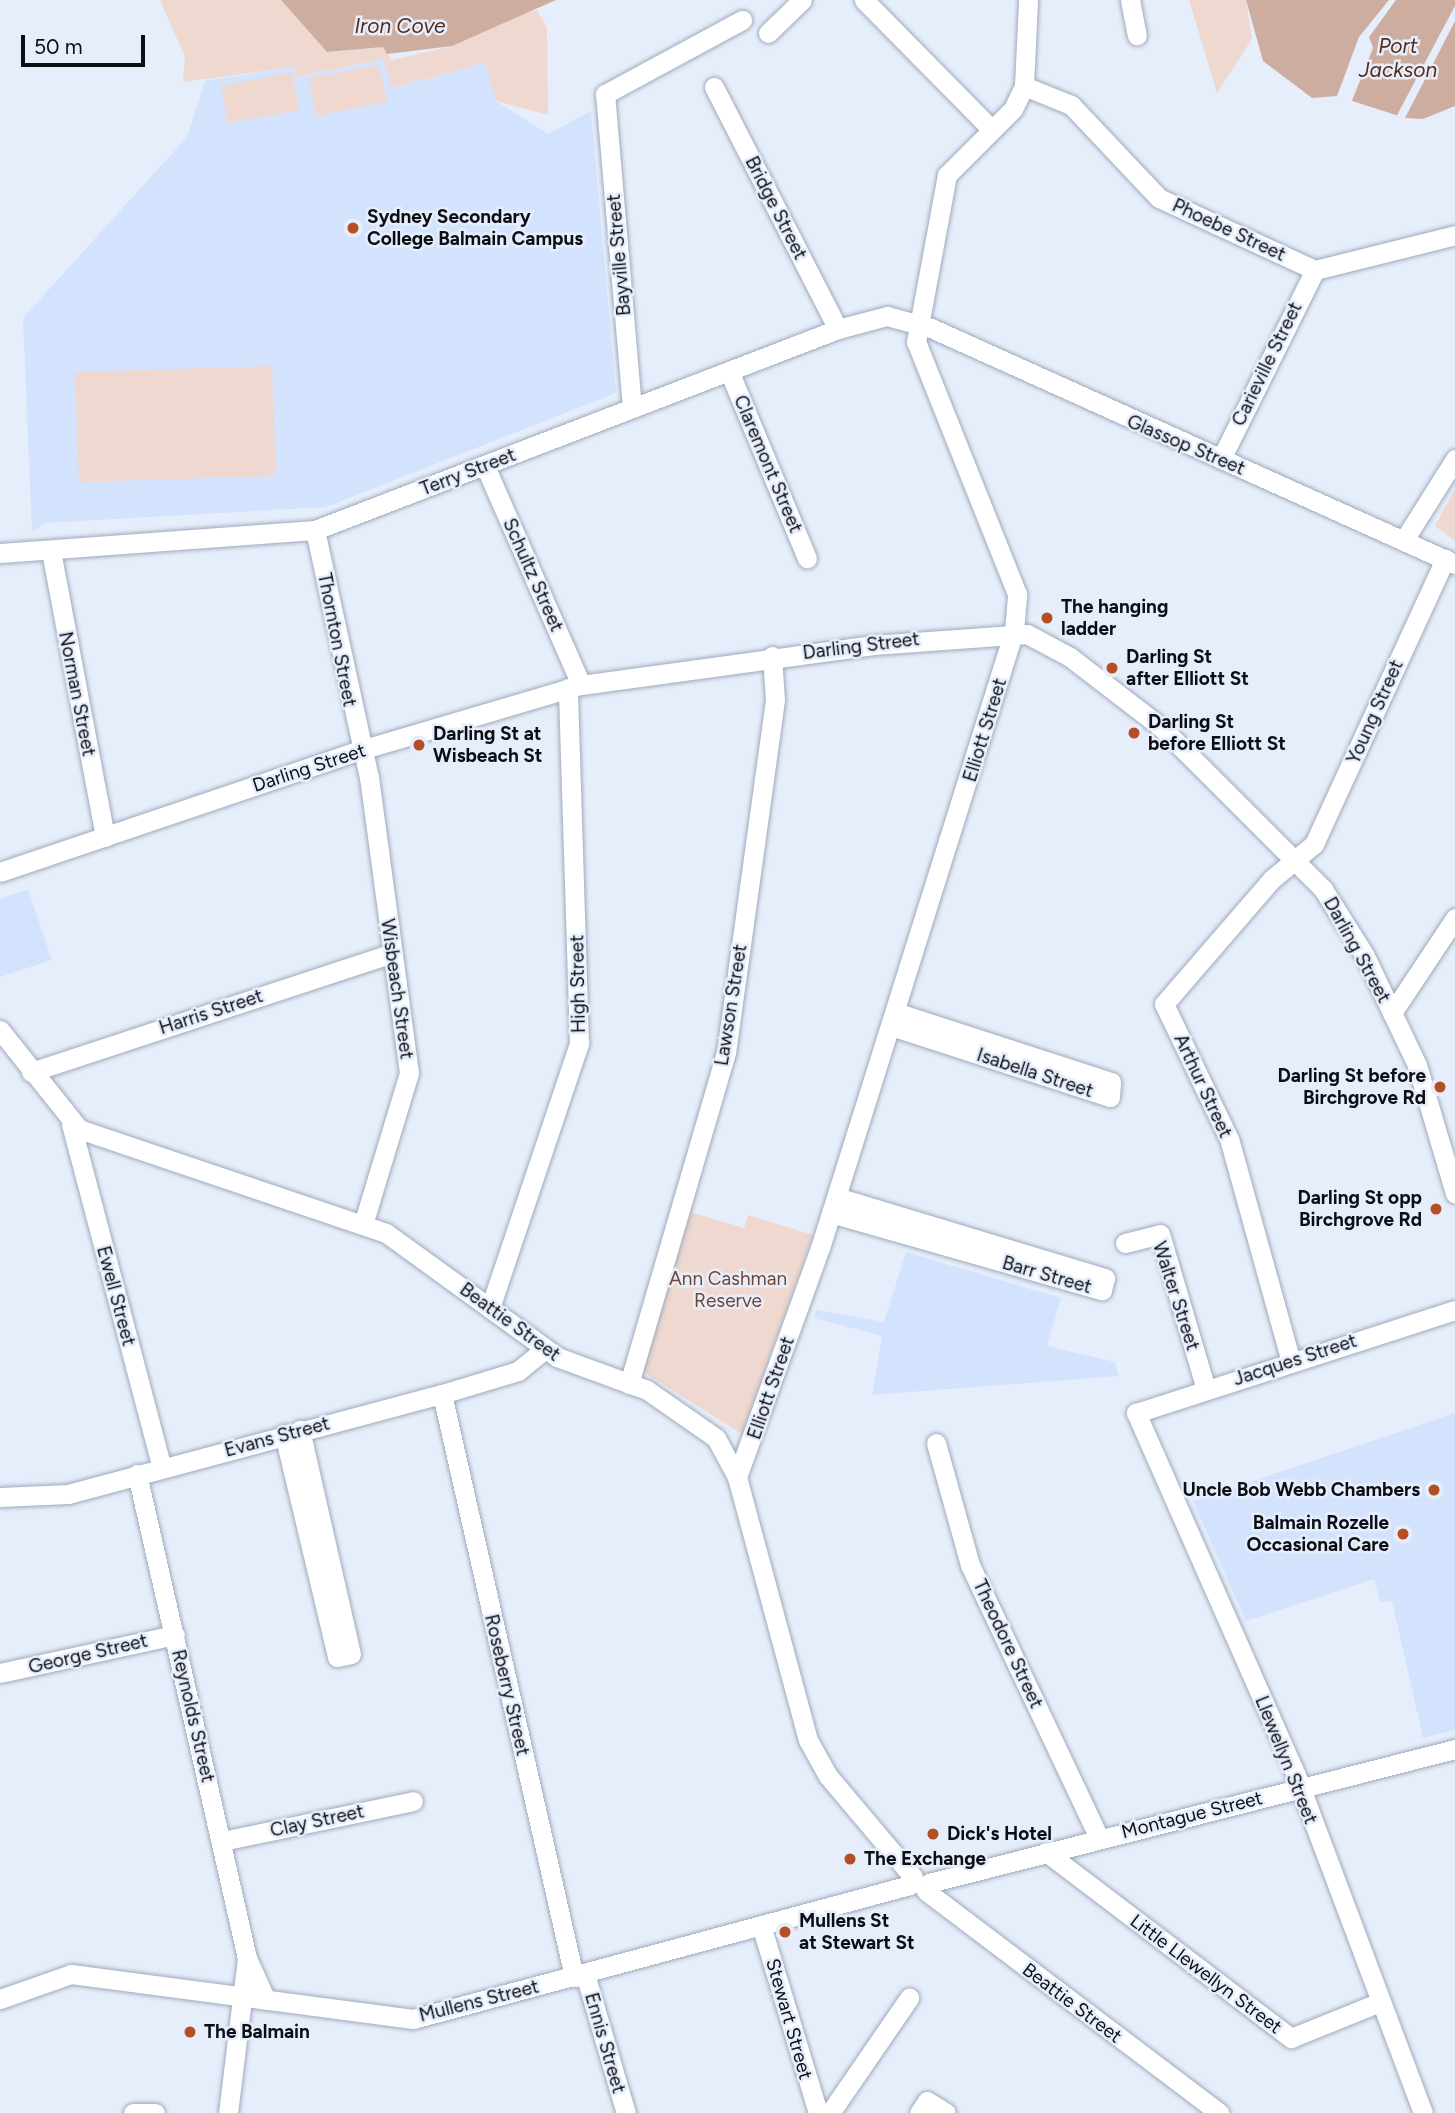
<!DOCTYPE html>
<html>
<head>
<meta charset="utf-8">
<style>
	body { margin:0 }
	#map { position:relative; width:1455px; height:2113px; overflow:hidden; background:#e7eefb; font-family:Figtree,sans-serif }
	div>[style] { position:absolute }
	.built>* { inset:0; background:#d3e3fe }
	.green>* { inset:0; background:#efd8cf }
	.water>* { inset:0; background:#ceada1 }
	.pier>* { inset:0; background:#e7eefb }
	.roads { filter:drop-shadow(0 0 2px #9eaabd) drop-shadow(0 0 2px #9eaabd) }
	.minor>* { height:19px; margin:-9.5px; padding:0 9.5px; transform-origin:9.5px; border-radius:9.5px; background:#fff }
	.dots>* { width:19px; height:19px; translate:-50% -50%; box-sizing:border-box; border:4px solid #e7eefb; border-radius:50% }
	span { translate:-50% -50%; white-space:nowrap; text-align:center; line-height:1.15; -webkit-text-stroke:5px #e7eefb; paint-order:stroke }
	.street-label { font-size:19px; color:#0b0e15 }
	.poi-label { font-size:19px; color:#0b0e15; font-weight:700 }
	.left { translate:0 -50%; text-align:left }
	.right { translate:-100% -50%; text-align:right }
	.park-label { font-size:19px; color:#734432 }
	.water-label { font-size:21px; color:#572b19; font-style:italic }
	.scale { position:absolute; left:21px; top:35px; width:124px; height:32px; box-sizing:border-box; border:4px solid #0b0e15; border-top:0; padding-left:9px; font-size:21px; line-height:24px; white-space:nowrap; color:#0b0e15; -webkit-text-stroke:5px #e7eefb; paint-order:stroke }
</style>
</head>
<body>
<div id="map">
	<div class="built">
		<i style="clip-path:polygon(385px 59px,392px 88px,485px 63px,496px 101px,548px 134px,591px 111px,616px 393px,326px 507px,46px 523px,32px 532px,23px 318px,187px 137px,205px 81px,294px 67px,297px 77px)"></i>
		<i style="clip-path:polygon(28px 889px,52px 960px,0 977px,0 899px)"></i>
		<i style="clip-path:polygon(906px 1252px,1061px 1298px,1047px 1346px,1115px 1362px,1119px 1376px,872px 1395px,882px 1336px,814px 1318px,816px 1310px,884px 1322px)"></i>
		<i style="clip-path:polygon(1455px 1413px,1455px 1730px,1423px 1738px,1392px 1601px,1380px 1602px,1374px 1579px,1246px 1621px,1193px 1501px)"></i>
	</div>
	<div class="green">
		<i style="clip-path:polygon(160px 0,281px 0,327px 52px,383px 47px,392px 60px,452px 46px,491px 24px,537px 10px,547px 28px,548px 115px,496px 101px,485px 63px,391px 88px,384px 59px,296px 77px,294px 67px,183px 82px,185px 57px)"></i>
		<i style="clip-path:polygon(1189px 0,1246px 0,1252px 39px,1217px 93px)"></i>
		<i style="clip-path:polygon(379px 65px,387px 102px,316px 116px,309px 78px)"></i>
		<i style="clip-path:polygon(292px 72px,299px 110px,228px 123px,221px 86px)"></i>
		<i style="clip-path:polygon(272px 366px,276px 476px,79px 482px,75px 372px)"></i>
		<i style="clip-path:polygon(1455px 489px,1455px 541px,1435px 526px)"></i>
		<i style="clip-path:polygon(687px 1211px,744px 1228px,748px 1215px,813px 1235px,742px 1434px,642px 1371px)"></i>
	</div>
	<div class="water">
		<i style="clip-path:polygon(281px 0,556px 0,452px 46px,387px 54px,383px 47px,327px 52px)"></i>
		<i style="clip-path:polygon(1246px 0,1455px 0,1455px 106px,1423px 119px,1405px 118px,1337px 96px,1312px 98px,1263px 61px)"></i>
	</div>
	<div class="pier">
		<i style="clip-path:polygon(1389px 0,1396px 0,1369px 37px,1373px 48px,1351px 103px,1337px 96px,1359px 37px)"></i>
		<i style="clip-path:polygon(1455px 6px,1455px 21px,1405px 118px,1396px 117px)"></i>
	</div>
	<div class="roads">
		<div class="minor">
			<i style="left:864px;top:0;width:181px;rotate:45.4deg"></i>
			<i style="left:1130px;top:0;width:36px;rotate:79deg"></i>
			<i style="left:768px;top:33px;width:47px;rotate:-44.1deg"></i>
			<i style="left:1024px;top:86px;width:51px;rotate:22deg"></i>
			<i style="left:1071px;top:105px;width:128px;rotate:46.6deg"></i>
			<i style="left:1159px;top:198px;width:172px;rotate:24.8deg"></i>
			<i style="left:714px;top:87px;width:272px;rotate:62.9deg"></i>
			<i style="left:1315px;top:270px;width:144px;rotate:-14deg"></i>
			<i style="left:729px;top:371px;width:203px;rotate:67.4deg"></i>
			<i style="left:632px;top:408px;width:315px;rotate:-94.9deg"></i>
			<i style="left:605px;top:94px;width:156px;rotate:-28.4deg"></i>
			<i style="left:1221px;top:459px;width:211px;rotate:-63.6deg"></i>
			<i style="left:485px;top:466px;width:239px;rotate:66.3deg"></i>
			<i style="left:315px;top:530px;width:253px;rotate:77.7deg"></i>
			<i style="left:369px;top:777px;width:299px;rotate:82.3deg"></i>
			<i style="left:409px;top:1073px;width:158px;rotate:106.9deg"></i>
			<i style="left:1404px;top:540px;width:96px;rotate:-57.8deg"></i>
			<i style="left:51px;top:551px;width:291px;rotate:79.3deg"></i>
			<i style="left:0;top:553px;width:316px;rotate:-4.2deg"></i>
			<i style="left:315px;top:530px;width:560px;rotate:-21.02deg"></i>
			<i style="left:838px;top:329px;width:51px;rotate:-14.9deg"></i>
			<i style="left:887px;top:316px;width:46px;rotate:15.3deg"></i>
			<i style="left:931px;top:328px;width:575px;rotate:24.25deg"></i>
			<i style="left:0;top:872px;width:381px;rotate:-18.7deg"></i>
			<i style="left:361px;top:750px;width:229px;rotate:-16.5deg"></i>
			<i style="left:581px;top:685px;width:295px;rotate:-7.8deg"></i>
			<i style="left:873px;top:645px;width:154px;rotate:-4.1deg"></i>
			<i style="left:1027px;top:634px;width:49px;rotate:28.1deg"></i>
			<i style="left:1070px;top:657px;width:115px;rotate:37.6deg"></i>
			<i style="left:1161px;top:727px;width:229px;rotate:45deg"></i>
			<i style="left:1323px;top:889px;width:79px;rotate:57.9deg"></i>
			<i style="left:1365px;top:956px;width:121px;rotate:64.5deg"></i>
			<i style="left:1417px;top:1065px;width:134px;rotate:73.5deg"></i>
			<i style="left:1392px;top:1013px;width:114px;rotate:-56.4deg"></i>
			<i style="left:891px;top:1026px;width:230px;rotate:18deg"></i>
			<i style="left:1110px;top:1097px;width:15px;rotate:-86deg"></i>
			<i style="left:1111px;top:1082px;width:226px;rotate:-162deg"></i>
			<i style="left:0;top:1030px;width:127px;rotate:51.4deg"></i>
			<i style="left:79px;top:1129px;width:324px;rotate:18.7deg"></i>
			<i style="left:386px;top:1233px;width:211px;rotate:35.9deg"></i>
			<i style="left:557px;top:1357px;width:96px;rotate:20.1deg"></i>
			<i style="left:647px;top:1390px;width:84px;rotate:34.8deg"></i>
			<i style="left:716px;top:1438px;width:44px;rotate:61.7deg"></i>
			<i style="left:737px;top:1477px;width:272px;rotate:74.9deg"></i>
			<i style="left:808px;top:1740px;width:41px;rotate:60.9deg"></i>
			<i style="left:828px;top:1776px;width:132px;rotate:49.9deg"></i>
			<i style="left:31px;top:1072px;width:380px;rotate:-18.2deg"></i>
			<i style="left:71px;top:1124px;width:356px;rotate:75.2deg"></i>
			<i style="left:831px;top:1213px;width:282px;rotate:15.9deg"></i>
			<i style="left:1102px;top:1290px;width:12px;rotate:-76deg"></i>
			<i style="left:1105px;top:1278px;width:280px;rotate:-163.2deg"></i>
			<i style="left:1125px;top:1243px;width:36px;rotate:-14deg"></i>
			<i style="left:1160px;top:1234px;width:162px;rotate:73.5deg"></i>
			<i style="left:490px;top:1308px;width:280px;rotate:-71.4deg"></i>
			<i style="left:579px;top:1043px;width:355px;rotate:-91.8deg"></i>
			<i style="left:1291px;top:1362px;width:231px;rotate:-105.5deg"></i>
			<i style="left:1229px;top:1139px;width:150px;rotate:-115.7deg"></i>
			<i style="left:1164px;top:1004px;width:165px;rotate:-49.2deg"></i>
			<i style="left:1272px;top:879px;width:55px;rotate:-39.8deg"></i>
			<i style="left:1314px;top:844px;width:314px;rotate:-65.3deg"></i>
			<i style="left:629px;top:1384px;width:345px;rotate:-73.7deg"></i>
			<i style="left:726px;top:1053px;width:356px;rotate:-82.1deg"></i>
			<i style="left:775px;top:700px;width:44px;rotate:-93.9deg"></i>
			<i style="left:442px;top:1394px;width:598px;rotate:77.24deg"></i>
			<i style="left:284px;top:1434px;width:229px;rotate:76.6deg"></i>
			<i style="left:337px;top:1657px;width:14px;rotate:-12deg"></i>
			<i style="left:351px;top:1654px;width:230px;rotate:-102.8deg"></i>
			<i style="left:936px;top:1443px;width:127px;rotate:74.4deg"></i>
			<i style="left:970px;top:1565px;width:302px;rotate:64.7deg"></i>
			<i style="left:137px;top:1474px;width:496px;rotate:77.2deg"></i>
			<i style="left:247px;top:1958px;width:46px;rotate:65.7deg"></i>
			<i style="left:737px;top:1477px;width:244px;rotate:-70.1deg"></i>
			<i style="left:820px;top:1248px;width:647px;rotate:-72.55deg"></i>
			<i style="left:1014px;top:631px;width:37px;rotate:-85deg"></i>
			<i style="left:1017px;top:594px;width:271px;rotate:-111.8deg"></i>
			<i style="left:916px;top:342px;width:170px;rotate:-79.5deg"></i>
			<i style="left:947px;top:175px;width:93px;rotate:-45deg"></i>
			<i style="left:1013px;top:109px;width:25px;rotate:-64deg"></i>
			<i style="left:1024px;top:86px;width:86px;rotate:-87.3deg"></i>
			<i style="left:0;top:1497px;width:68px;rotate:-2.5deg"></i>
			<i style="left:68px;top:1494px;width:387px;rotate:-15deg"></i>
			<i style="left:442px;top:1394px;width:79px;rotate:-16.8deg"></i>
			<i style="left:518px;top:1371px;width:35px;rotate:-39deg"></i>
			<i style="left:0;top:1673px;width:179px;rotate:-12.3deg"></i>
			<i style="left:222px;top:1841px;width:195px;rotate:-11.8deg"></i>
			<i style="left:1046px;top:1852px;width:308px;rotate:37.2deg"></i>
			<i style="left:1291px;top:2038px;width:96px;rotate:-22deg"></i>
			<i style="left:929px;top:1883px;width:543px;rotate:-14.29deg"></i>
			<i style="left:926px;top:1891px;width:368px;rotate:37.1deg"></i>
			<i style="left:761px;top:1925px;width:196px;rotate:73.1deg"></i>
			<i style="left:585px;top:1974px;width:145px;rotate:73.6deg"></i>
			<i style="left:0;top:1999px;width:75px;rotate:-19.4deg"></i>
			<i style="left:71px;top:1974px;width:345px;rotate:7.5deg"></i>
			<i style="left:413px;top:2019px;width:515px;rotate:-15.09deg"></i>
			<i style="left:133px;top:2113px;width:22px"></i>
			<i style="left:228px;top:2113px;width:156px;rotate:-83deg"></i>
			<i style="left:830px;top:2113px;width:140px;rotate:-55.5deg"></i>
			<i style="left:919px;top:2113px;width:14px;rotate:-56deg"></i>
			<i style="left:927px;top:2101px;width:22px;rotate:32deg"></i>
			<i style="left:1423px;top:2113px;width:363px;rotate:-110.6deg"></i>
			<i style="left:1295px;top:1773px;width:394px;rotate:-113.8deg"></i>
			<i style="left:1136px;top:1413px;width:335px;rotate:-17.9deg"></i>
		</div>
	</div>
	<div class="dots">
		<i style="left:353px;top:228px;background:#b44e23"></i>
		<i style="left:1047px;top:618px;background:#b44e23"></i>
		<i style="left:1112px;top:668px;background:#b44e23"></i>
		<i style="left:1134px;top:733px;background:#b44e23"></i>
		<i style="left:419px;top:745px;background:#b44e23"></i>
		<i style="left:1440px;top:1087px;background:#b44e23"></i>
		<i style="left:1436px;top:1209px;background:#b44e23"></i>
		<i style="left:1434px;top:1490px;background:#b44e23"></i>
		<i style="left:1403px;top:1534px;background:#b44e23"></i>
		<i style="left:933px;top:1834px;background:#b44e23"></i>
		<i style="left:850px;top:1859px;background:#b44e23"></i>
		<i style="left:785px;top:1932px;background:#b44e23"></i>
		<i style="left:190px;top:2032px;background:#b44e23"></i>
	</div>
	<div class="street-label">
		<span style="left:776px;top:208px;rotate:63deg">Bridge Street</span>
		<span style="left:1229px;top:230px;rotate:25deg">Phoebe Street</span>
		<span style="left:619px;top:255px;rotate:-95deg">Bayville Street</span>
		<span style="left:1267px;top:364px;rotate:-64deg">Carieville Street</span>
		<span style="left:1186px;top:445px;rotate:23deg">Glassop Street</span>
		<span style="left:768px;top:464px;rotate:67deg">Claremont Street</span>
		<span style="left:468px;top:472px;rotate:-21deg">Terry Street</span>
		<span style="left:533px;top:575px;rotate:66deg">Schultz Street</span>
		<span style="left:337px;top:640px;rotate:79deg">Thornton Street</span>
		<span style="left:861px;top:646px;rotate:-7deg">Darling Street</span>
		<span style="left:77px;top:694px;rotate:79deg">Norman Street</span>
		<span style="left:1375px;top:712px;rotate:-66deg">Young Street</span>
		<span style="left:985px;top:730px;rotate:-73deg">Elliott Street</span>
		<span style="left:309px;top:768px;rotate:-18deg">Darling Street</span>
		<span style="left:1357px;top:950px;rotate:61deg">Darling Street</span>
		<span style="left:578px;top:984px;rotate:-91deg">High Street</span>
		<span style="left:397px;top:989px;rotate:82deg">Wisbeach Street</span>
		<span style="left:731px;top:1005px;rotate:-81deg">Lawson Street</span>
		<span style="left:211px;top:1012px;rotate:-18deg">Harris Street</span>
		<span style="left:1035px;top:1073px;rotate:18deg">Isabella Street</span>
		<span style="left:1203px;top:1086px;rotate:65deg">Arthur Street</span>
		<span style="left:1047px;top:1275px;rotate:16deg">Barr Street</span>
		<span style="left:116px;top:1296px;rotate:75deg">Ewell Street</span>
		<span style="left:1176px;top:1296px;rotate:72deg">Walter Street</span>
		<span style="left:510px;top:1322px;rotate:36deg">Beattie Street</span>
		<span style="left:1295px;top:1360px;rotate:-18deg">Jacques Street</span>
		<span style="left:771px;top:1388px;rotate:-71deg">Elliott Street</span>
		<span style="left:277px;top:1437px;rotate:-15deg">Evans Street</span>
		<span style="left:1008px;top:1644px;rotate:65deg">Theodore Street</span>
		<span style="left:88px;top:1654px;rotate:-13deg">George Street</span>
		<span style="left:507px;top:1685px;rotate:77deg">Roseberry Street</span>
		<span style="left:193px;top:1716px;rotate:77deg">Reynolds Street</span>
		<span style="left:1286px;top:1760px;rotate:68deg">Llewellyn Street</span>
		<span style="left:1192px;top:1815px;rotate:-14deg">Montague Street</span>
		<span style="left:317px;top:1821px;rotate:-12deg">Clay Street</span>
		<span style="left:1206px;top:1974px;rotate:37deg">Little Llewellyn Street</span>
		<span style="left:479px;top:2001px;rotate:-14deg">Mullens Street</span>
		<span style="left:1072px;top:2003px;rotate:37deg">Beattie Street</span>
		<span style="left:789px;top:2019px;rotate:74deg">Stewart Street</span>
		<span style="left:605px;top:2043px;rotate:74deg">Ennis Street</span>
	</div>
	<div class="poi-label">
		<span class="left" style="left:367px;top:228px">Sydney Secondary<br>College Balmain Campus</span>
		<span class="left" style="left:1061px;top:618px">The hanging<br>ladder</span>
		<span class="left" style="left:1126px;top:668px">Darling St<br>after Elliott St</span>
		<span class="left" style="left:1148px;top:733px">Darling St<br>before Elliott St</span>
		<span class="left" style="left:433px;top:745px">Darling St at<br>Wisbeach St</span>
		<span class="right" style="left:1426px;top:1087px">Darling St before<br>Birchgrove Rd</span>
		<span class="right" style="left:1422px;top:1209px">Darling St opp<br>Birchgrove Rd</span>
		<span class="right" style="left:1420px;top:1490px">Uncle Bob Webb Chambers</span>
		<span class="right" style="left:1389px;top:1534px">Balmain Rozelle<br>Occasional Care</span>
		<span class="left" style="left:947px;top:1834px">Dick's Hotel</span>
		<span class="left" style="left:864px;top:1859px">The Exchange</span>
		<span class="left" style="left:799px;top:1932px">Mullens St<br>at Stewart St</span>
		<span class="left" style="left:204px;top:2032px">The Balmain</span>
	</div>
	<div class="park-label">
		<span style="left:728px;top:1290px">Ann Cashman<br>Reserve</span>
	</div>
	<div class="water-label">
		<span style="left:400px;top:26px">Iron Cove</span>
		<span style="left:1398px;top:58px">Port<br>Jackson</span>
	</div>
	<div class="scale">50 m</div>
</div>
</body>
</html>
